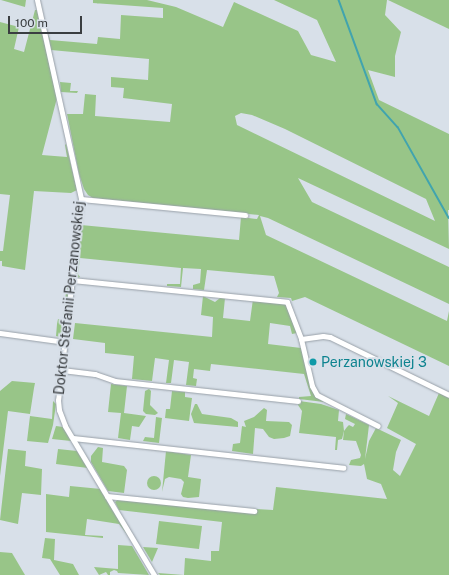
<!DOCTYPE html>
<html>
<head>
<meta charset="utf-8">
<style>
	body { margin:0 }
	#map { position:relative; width:449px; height:575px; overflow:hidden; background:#d8e0e9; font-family:"Public Sans",sans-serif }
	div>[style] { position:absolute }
	.green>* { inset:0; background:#98c588 }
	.round { border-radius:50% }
	.stream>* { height:1.5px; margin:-0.75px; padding:0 0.75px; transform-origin:0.75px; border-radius:0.75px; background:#41a4ae }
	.roads { filter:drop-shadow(0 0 1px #98a0a8) drop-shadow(0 0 1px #98a0a8) }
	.street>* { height:5px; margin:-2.5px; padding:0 2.5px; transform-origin:2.5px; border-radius:2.5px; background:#fff }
	.dots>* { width:11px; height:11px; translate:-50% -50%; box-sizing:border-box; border:2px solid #d8e0e9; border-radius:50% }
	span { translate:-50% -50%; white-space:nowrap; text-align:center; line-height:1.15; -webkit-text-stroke:3.5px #d8e0e9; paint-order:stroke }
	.street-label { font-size:14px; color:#3a3e41 }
	.culture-label { font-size:14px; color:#0d838f }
	.left { translate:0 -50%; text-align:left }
	.scale { position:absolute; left:8px; top:16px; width:74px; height:18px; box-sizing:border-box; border:2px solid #3a3e41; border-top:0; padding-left:5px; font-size:12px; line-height:14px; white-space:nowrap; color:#3a3e41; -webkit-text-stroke:3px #d8e0e9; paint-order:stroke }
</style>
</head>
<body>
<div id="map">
	<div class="green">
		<i style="clip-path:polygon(1px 0,26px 0,25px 7px)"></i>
		<i style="clip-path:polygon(evenodd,93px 0,147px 0,176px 7px,223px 27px,234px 2px,298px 31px,311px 55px,336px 62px,317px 20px,274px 0,387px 0,385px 15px,401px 32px,395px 56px,395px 77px,368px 70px,379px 100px,449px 134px,449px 210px,448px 210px,449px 249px,298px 178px,312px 202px,449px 267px,449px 304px,268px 218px,260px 216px,266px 235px,447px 321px,449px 311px,449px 366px,305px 297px,292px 301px,291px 298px,277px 297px,279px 293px,274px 276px,207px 270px,204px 290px,193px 289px,193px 285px,200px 283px,201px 269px,183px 268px,181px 287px,167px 286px,167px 284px,180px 284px,181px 268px,80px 258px,78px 274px,80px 277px,77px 278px,75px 276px,81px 225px,239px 240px,241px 217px,257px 219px,259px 215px,93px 198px,88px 195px,84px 189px,79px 174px,67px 114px,83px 114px,85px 94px,96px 95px,95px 116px,170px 122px,172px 104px,123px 98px,124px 88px,111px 87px,111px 77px,148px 80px,149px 59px,51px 50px,48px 33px,50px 40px,97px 44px,98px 37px,120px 39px,121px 15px,163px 18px,163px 8px,93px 3px,93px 0,241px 113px,252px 115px,285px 129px,426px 199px,435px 221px,237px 125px,235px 116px,241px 113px)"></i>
		<i style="clip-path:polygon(388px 0,449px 0,449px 29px)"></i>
		<i style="clip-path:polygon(35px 10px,37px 10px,57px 98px,42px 155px,67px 157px,65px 145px,66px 144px,77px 190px,71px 193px,34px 191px,25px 270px,2px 266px,2px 261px,0 261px,0 251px,3px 251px,10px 195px,0 194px,0 22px,19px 27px,14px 49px,24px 52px)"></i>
		<i style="clip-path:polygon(60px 82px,71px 83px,70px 91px,78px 91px,77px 93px,61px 92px)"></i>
		<i style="clip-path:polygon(75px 214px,78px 215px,63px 338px,56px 336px,57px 324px,58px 319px,63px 319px)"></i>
		<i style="clip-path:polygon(203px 296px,215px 302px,220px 298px,225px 298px,223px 318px,250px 321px,253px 299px,286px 304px,297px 333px,292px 334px,290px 326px,270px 323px,268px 344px,301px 348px,316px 397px,324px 402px,299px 399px,299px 397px,311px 396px,304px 374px,211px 364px,210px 371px,194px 369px,193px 378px,197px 379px,196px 386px,186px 385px,189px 362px,174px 360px,171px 383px,166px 383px,169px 360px,155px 358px,152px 381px,132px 379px,134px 356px,105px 353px,105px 343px,73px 339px,75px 323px,212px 337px,213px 317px,201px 315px)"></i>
		<i style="clip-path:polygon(12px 381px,35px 383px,34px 388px,30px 414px,8px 411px,0 476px,0 391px)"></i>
		<i style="clip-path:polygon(111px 384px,127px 386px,124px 413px,146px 416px,139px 427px,132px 426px,130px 440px,118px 438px,121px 413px,108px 412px)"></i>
		<i style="clip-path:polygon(149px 389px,151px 391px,150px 405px,158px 413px,155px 415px,146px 414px,143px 411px,145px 391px)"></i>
		<i style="clip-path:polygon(172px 391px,185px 392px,185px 397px,192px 398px,189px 421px,165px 418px,166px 409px,170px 409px)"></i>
		<i style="clip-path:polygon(439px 393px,449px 398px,449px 575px,160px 575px,158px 573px,184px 575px,185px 558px,211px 561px,211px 551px,219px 551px,222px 522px,119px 510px,115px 502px,120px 498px,256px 513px,256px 509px,273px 510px,276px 487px,387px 499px,381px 484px,367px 479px,364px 464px,361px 466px,349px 465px,351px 460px,360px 458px,361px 455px,356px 441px,343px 440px,344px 431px,347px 427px,349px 425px,353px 427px,355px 424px,345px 419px,346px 414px,369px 425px,365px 459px,369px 441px,376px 428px,401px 440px,396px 452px,393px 470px,400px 476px,416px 444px,387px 428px,398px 403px,388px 396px,429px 416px)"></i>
		<i style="clip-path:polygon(53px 401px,56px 404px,53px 425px,48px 443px,27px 441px,30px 416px,52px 419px)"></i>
		<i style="clip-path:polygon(299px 401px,321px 404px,339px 410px,338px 421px,343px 422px,344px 431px,342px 439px,338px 440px,337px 450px,335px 450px,336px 437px,299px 433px,302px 411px,298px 405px)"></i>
		<i style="clip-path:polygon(195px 404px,197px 404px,202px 414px,231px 418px,238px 422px,238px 427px,194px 423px,191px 414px)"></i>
		<i style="clip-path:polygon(264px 408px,267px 410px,266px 421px,289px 422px,292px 425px,290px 436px,284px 438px,274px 439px,269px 437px,263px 429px,255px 428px,253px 454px,232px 451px,233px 444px,240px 443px,242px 426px,246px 427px,244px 421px,254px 417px)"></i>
		<i style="clip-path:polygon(156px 417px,162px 418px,159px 443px,143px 441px,145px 437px,154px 438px)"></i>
		<i style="clip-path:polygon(56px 426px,63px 427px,71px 441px,52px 439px)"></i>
		<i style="clip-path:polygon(98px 447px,103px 448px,102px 462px,124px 466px,127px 470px,124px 493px,108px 491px,91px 462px,91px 456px)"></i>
		<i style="clip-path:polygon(8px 449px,26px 451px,25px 466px,42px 469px,41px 495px,22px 493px,18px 524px,0 520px)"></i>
		<i style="clip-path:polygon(58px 449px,77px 451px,88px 468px,56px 464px)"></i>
		<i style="clip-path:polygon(166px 451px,191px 455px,188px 477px,201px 479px,199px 497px,188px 498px,183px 497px,181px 494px,184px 482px,181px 479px,169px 477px,165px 479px,162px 492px)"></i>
		<i class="round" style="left:147px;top:476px;width:14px;height:14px"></i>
		<i style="clip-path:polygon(70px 486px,101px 489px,129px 537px,119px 524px,87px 519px,85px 535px,103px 536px,103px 538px,46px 532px,46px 494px,69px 497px)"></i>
		<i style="clip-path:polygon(159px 521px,202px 526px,199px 549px,156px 544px)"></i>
		<i style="clip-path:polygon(45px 538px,55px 539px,54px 560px,73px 564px,79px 575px,60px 575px,50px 559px,42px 558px)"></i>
		<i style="clip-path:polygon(118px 545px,132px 546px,149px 575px,118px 573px,117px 571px,114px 570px,110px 572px,110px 575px,108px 575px,106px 572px,99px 575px,94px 567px,118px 569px)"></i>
		<i style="clip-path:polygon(143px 547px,158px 548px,152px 562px)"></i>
		<i style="clip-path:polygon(0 552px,12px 553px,25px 575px,0 575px)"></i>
	</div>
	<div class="stream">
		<i style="left:339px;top:0;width:111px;rotate:69.9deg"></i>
		<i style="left:377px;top:104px;width:31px;rotate:48deg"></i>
		<i style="left:398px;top:127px;width:104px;rotate:60.7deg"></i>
	</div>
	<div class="roads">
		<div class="street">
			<i style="left:37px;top:0;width:204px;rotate:77.5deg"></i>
			<i style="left:81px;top:199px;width:202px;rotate:96.5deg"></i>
			<i style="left:58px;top:400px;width:10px;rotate:84deg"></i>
			<i style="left:59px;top:410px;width:17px;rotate:69deg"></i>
			<i style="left:65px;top:426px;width:174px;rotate:59.1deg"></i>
			<i style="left:81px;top:199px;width:165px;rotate:5.6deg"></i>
			<i style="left:72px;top:280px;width:216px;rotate:5.8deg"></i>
			<i style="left:287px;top:302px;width:40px;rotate:69deg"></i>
			<i style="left:301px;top:339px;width:48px;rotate:76.8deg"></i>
			<i style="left:312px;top:386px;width:10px;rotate:61deg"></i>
			<i style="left:317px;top:395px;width:68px;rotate:26.9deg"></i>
			<i style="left:0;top:333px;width:66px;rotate:7.9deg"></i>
			<i style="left:301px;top:339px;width:22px;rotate:-8deg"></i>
			<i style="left:323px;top:336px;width:7px;rotate:8deg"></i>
			<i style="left:330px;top:337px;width:132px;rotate:26deg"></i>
			<i style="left:62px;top:370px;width:33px;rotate:7deg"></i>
			<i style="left:95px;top:374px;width:21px;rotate:19deg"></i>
			<i style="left:115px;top:381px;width:184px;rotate:6.2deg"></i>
			<i style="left:73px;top:438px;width:272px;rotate:6.3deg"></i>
			<i style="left:107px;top:496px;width:148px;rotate:5.8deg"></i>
		</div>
	</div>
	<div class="dots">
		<i style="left:313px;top:362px;background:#0f9aa8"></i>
	</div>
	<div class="street-label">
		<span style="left:69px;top:298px;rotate:-84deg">Doktor Stefanii Perzanowskiej</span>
	</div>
	<div class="culture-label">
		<span class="left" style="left:321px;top:362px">Perzanowskiej 3</span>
	</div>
	<div class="scale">100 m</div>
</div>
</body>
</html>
